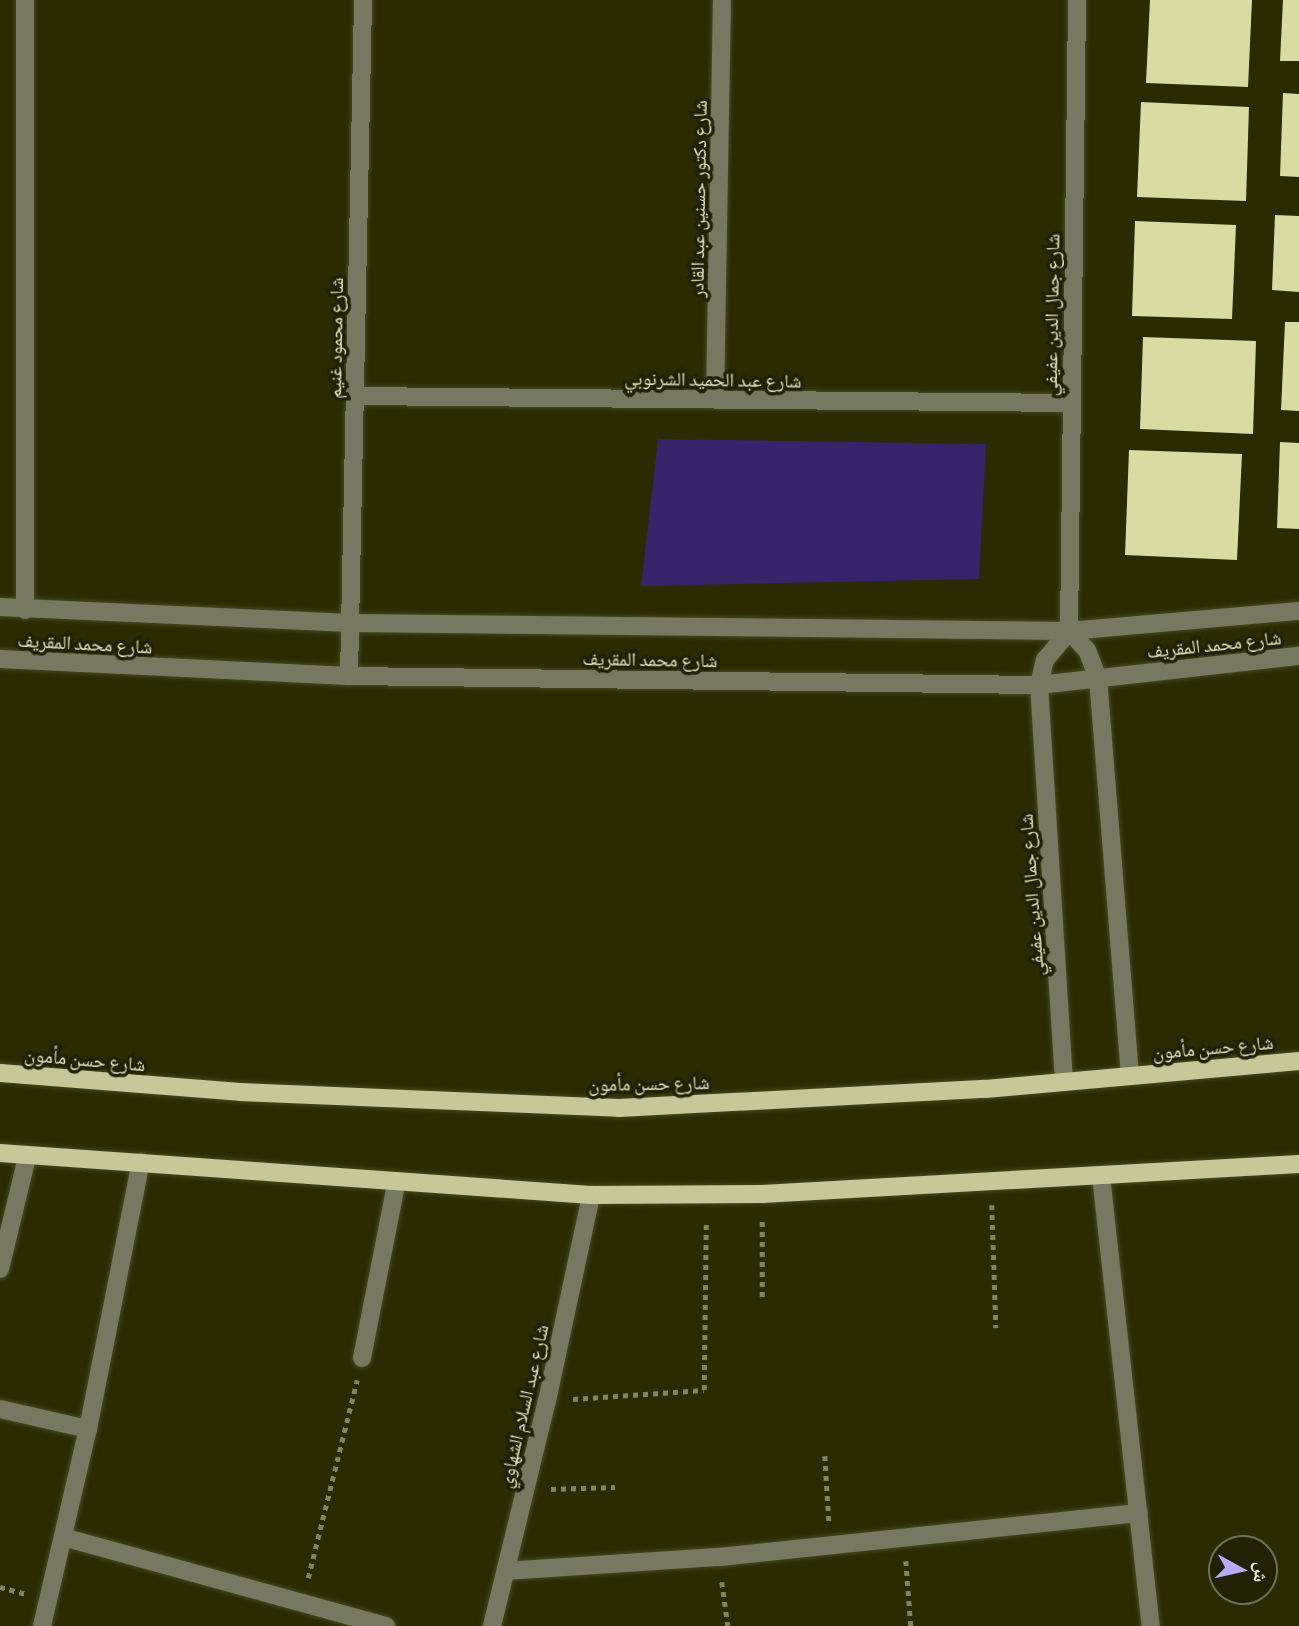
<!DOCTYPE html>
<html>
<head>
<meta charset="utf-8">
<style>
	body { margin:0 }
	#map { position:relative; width:1299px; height:1626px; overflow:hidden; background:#2b2b01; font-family:Commissioner,"Noto Naskh Arabic",sans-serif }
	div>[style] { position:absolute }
	.green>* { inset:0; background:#352469 }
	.building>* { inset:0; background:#d9dba2 }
	.path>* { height:4.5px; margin-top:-2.25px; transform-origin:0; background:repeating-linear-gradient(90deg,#82835f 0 5px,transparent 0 10px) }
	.roads { filter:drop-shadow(0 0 2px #484921) drop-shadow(0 0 2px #484921) }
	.minor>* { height:18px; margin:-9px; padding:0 9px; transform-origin:9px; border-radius:9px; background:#777861 }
	.major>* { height:18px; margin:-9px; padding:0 9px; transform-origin:9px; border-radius:9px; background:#c6c899 }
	span { translate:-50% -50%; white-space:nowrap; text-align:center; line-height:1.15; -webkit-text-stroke:7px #212105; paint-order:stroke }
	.street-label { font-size:19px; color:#e2e4c7 }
	.north { position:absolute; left:1208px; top:1535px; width:70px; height:70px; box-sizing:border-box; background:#212105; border:2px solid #6e6f53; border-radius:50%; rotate:98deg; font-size:19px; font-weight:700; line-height:28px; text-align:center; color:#e2e4c7 }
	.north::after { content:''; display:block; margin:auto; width:24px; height:32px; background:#b6acf8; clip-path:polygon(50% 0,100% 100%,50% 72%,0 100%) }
</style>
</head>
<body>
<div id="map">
	<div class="green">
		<i style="clip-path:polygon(658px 439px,986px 444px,979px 579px,641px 586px)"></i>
	</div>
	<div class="building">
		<i style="clip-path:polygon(1150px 0,1252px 0,1248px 87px,1146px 83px)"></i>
		<i style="clip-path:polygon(1283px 0,1299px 0,1299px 61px,1280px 61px)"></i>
		<i style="clip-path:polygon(1283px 93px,1299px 94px,1299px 177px,1280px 176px)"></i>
		<i style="clip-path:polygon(1141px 102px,1249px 107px,1246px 201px,1137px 197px)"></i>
		<i style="clip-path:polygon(1275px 215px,1299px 216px,1299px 292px,1272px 290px)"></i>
		<i style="clip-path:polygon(1135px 221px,1236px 225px,1232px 319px,1132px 316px)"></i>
		<i style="clip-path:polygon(1285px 322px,1299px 322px,1299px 411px,1281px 410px)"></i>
		<i style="clip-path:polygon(1143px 337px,1256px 341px,1253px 434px,1140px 429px)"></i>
		<i style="clip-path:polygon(1280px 442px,1299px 443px,1299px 529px,1277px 528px)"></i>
		<i style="clip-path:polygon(1129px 450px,1242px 454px,1237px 560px,1125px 555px)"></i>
	</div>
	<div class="path">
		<i style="left:992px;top:1205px;width:123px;rotate:88.1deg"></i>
		<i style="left:762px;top:1297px;width:78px;rotate:-90deg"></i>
		<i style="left:573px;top:1399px;width:131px;rotate:-3.9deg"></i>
		<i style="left:704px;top:1390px;width:170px;rotate:-89.3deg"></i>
		<i style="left:825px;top:1456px;width:65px;rotate:86.5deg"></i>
		<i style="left:551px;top:1489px;width:64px;rotate:-1.8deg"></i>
		<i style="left:906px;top:1561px;width:65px;rotate:85.6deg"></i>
		<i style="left:308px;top:1578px;width:204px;rotate:-76.1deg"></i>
		<i style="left:722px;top:1582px;width:44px;rotate:82.2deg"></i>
		<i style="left:0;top:1587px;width:27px;rotate:15deg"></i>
	</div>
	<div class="roads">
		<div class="minor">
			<i style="left:25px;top:0;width:610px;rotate:90deg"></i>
			<i style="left:355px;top:396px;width:715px;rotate:0.56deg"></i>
			<i style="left:715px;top:399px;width:399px;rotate:-89deg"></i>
			<i style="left:0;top:607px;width:351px;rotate:2.6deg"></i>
			<i style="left:351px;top:623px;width:718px;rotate:0.64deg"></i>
			<i style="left:1069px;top:631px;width:231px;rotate:-5deg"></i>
			<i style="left:1069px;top:631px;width:631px;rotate:-89.27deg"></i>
			<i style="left:1069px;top:631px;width:26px;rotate:47deg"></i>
			<i style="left:1087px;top:650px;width:30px;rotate:69deg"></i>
			<i style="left:1098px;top:678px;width:399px;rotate:85.4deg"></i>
			<i style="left:0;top:659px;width:349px;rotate:2.8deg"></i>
			<i style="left:349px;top:676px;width:690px;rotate:0.75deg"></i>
			<i style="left:1039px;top:685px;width:262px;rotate:-6.4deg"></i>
			<i style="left:349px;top:676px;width:676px;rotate:-88.81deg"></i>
			<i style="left:1064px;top:1082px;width:398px;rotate:-93.6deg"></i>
			<i style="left:1039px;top:685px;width:26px;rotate:-77deg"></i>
			<i style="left:1045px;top:660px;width:38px;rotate:-50deg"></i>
			<i style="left:1101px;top:1176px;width:453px;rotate:83.7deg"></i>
			<i style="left:0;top:1269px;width:115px;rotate:-76.4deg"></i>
			<i style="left:362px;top:1358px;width:177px;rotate:-78.9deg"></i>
			<i style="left:0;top:1409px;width:90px;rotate:12.8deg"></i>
			<i style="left:63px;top:1537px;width:335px;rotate:15.4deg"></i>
			<i style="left:506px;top:1571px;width:213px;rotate:-3.8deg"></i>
			<i style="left:719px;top:1557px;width:422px;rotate:-6deg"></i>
			<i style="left:42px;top:1626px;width:202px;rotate:-76.9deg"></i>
			<i style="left:88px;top:1429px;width:272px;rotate:-78.8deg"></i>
			<i style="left:492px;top:1626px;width:232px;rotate:-76.3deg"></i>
			<i style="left:547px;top:1401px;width:211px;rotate:-77.9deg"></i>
		</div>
		<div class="major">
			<i style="left:0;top:1073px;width:241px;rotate:4.5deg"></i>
			<i style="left:240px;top:1092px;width:379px;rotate:2.4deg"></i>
			<i style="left:619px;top:1108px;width:367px;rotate:-3deg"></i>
			<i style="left:986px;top:1089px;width:314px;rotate:-5.1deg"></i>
			<i style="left:0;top:1153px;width:592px;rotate:4.06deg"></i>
			<i style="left:591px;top:1195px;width:171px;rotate:-0.3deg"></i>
			<i style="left:762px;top:1194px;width:538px;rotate:-3.2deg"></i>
		</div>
	</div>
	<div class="street-label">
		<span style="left:698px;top:199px;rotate:-89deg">شارع دكتور حسنين عبد القادر</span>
		<span style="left:1051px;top:315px;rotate:-89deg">شارع جمال الدين عفيفي</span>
		<span style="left:335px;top:338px;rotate:-89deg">شارع محمود غنيم</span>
		<span style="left:713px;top:379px;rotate:1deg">شارع عبد الحميد الشرنوبي</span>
		<span style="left:85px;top:643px;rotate:3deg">شارع محمد المقريف</span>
		<span style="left:1214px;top:644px;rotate:-6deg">شارع محمد المقريف</span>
		<span style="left:650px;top:659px;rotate:1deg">شارع محمد المقريف</span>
		<span style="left:1031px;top:895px;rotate:-94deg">شارع جمال الدين عفيفي</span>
		<span style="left:1213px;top:1047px;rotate:-5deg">شارع حسن مأمون</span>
		<span style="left:85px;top:1059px;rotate:5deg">شارع حسن مأمون</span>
		<span style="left:649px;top:1083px;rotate:-1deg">شارع حسن مأمون</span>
		<span style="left:523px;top:1406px;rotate:-77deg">شارع عبد السلام الشهاوي</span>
	</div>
	<div class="north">ش</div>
</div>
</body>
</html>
